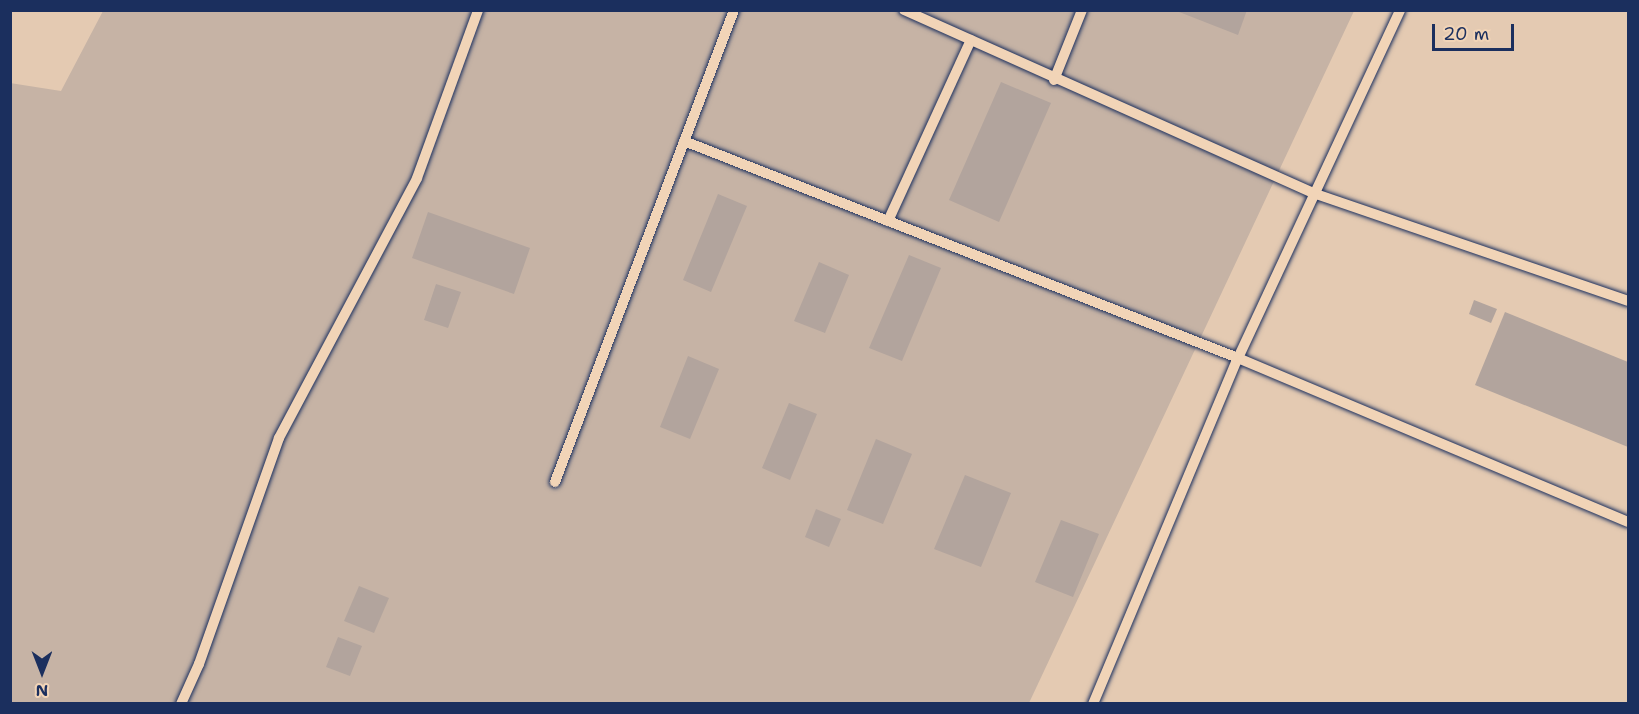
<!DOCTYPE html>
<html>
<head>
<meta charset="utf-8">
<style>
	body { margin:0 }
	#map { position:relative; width:1639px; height:714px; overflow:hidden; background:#e4cab2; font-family:"Shantell Sans",sans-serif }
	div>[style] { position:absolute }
	.green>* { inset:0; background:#c6b3a5 }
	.building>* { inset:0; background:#b2a49d }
	.roads { filter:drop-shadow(0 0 2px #1b2f5e) drop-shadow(0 0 2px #1b2f5e) }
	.lane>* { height:10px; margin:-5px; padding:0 5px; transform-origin:5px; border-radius:5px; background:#f1d4b7 }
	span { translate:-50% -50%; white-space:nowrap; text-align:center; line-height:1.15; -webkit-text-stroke:4.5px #f1d4b7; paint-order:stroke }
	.frame { position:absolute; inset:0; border:12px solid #1b2f5e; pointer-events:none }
	.north { position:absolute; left:12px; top:642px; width:60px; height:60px; -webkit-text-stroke:4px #f1d4b7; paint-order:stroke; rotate:180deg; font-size:16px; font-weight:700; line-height:24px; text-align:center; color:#1b2f5e }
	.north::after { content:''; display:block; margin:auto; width:21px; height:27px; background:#1b2f5e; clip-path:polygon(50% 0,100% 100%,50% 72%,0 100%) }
	.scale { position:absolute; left:1432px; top:24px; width:82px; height:27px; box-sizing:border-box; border:3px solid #1b2f5e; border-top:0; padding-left:8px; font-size:18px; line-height:21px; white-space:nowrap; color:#1b2f5e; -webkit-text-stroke:4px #f1d4b7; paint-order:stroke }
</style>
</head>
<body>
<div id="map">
	<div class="green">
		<i style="clip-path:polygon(103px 11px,1354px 11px,1029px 703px,11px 703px,10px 83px,61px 91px)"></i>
	</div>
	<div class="building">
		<i style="clip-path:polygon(1174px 10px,1247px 10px,1238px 35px)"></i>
		<i style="clip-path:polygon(1001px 82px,1051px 103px,999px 222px,949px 200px)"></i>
		<i style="clip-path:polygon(718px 194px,747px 206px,711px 292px,683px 280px)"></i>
		<i style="clip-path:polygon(428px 212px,530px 248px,514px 294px,412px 258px)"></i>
		<i style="clip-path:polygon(909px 255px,941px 268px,902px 361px,869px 348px)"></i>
		<i style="clip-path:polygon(819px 262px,849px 275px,825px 333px,794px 321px)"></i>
		<i style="clip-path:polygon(436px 284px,461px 292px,448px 328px,424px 320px)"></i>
		<i style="clip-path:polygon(1474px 300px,1497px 309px,1491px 323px,1469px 314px)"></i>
		<i style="clip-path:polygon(1505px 312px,1628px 362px,1628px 447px,1475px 385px)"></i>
		<i style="clip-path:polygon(688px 356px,719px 369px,690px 439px,660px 427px)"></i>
		<i style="clip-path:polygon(789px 403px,817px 414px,790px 480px,762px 468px)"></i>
		<i style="clip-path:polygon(876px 439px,912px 454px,883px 524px,847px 510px)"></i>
		<i style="clip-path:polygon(965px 475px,1011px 493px,981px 567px,934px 549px)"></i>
		<i style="clip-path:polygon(816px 509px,841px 519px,829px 547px,805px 537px)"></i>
		<i style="clip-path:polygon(1061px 520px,1099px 534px,1073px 597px,1035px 582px)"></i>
		<i style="clip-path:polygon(359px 586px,389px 598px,374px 633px,344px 621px)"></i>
		<i style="clip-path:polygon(338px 637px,362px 646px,350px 676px,326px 667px)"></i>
	</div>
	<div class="roads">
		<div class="lane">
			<i style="left:904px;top:10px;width:448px;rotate:24.1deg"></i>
			<i style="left:1313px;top:193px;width:333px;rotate:18.9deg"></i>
			<i style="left:1054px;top:80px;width:75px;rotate:-68.2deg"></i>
			<i style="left:684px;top:141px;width:595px;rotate:21.39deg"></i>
			<i style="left:1238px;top:358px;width:423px;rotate:22.8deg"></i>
			<i style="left:888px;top:221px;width:199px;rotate:-65.4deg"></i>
			<i style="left:555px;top:482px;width:505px;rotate:-69.23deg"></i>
			<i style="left:181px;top:704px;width:44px;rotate:-65.8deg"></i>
			<i style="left:199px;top:664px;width:240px;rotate:-70.5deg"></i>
			<i style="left:279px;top:438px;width:294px;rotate:-62deg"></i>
			<i style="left:417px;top:178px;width:179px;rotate:-70deg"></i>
			<i style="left:1093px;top:704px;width:375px;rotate:-67.3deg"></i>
			<i style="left:1238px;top:358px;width:384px;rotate:-65deg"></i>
		</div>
	</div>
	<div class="frame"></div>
	<div class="north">N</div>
	<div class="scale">20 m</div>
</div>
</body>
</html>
